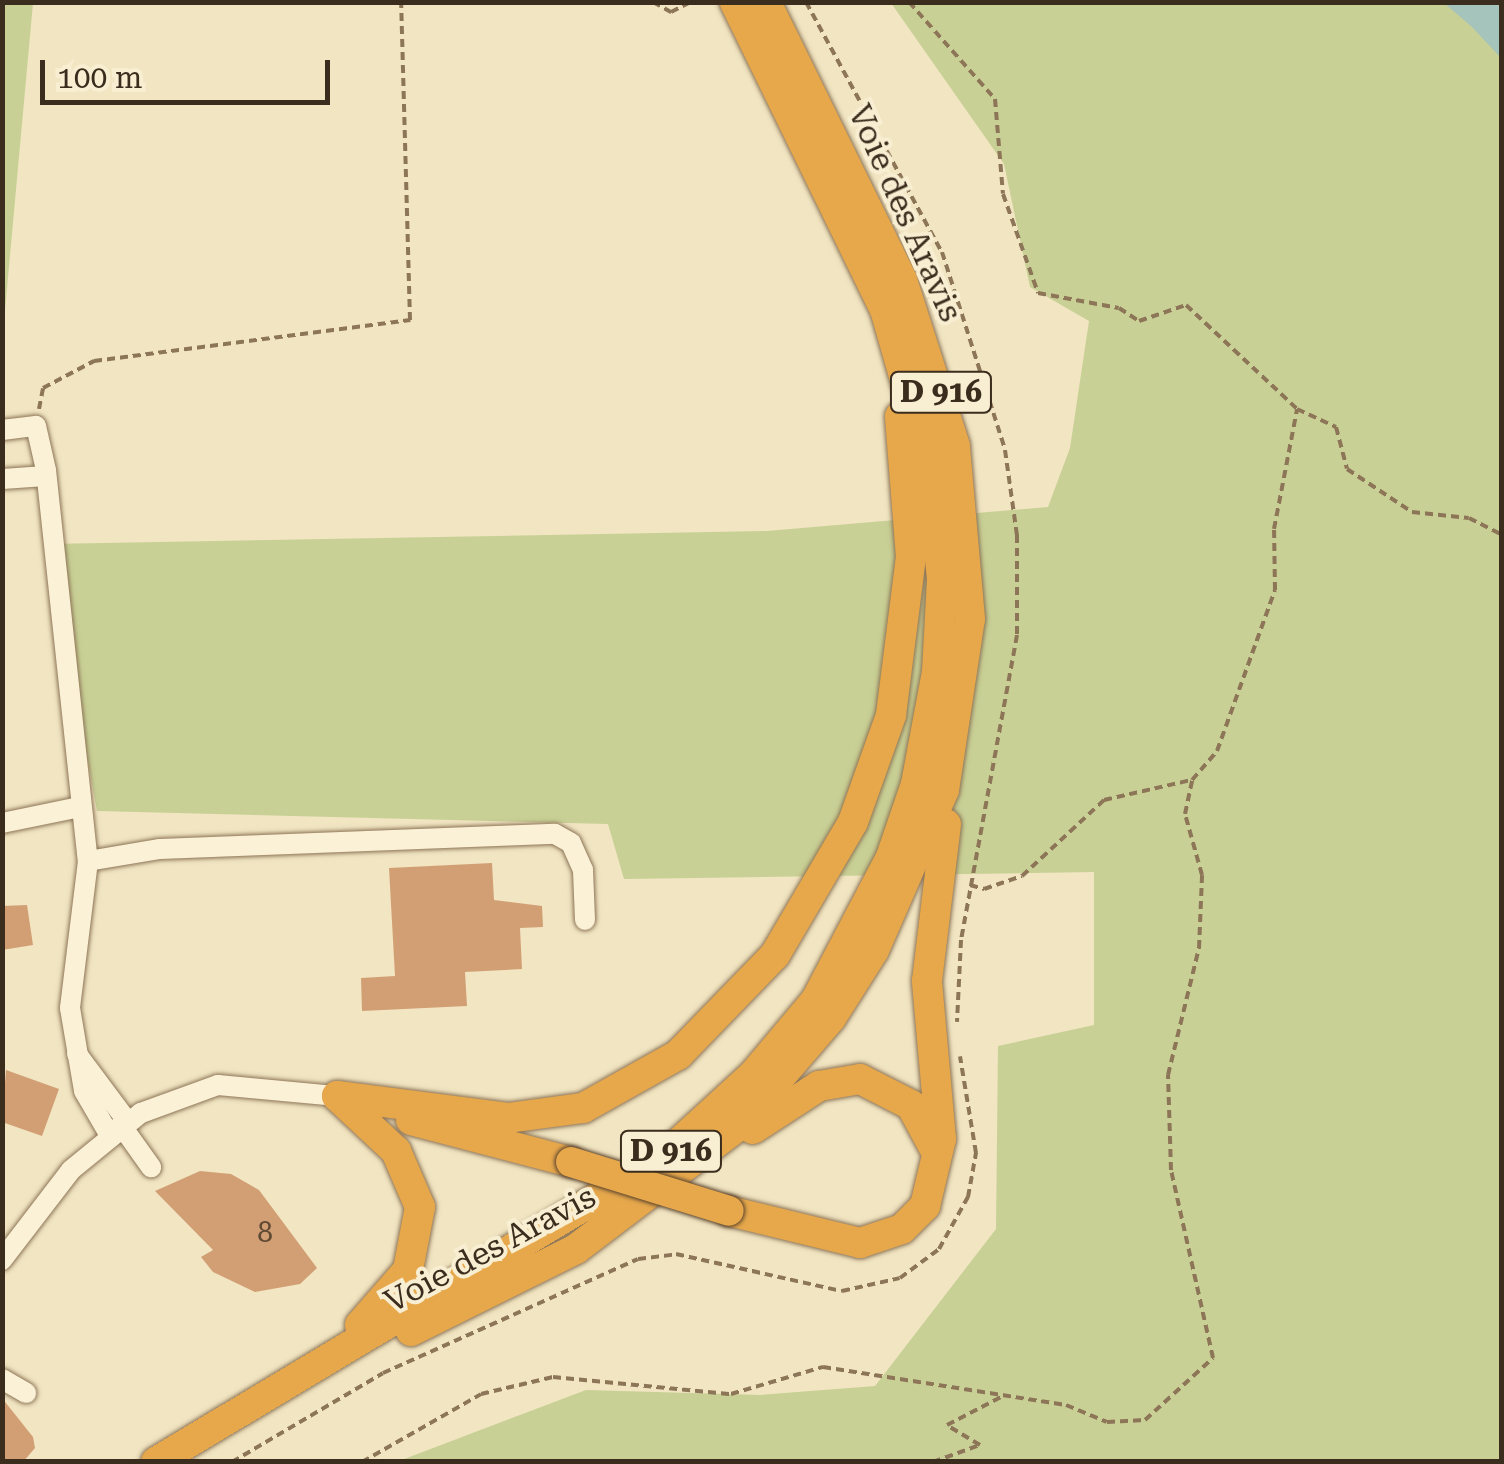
<!DOCTYPE html>
<html>
<head>
<meta charset="utf-8">
<style>
	body { margin:0 }
	#map { position:relative; width:1504px; height:1464px; overflow:hidden; background:#f1e5c2; font-family:"Roboto Serif",serif }
	div>[style] { position:absolute }
	.green>* { inset:0; background:#c8d095 }
	.water>* { inset:0; background:#a5c4bb }
	.building>* { inset:0; background:#d29f75 }
	.path>* { height:4px; margin-top:-2px; transform-origin:0; background:repeating-linear-gradient(90deg,#8d7557 0 8px,transparent 0 13px) }
	.roads { filter:drop-shadow(0 0 2px #8d7557) drop-shadow(0 0 2px #8d7557) }
	.minor>* { height:20px; margin:-10px; padding:0 10px; transform-origin:10px; border-radius:10px; background:#fbf1d6 }
	.highway>* { height:30px; margin:-15px; padding:0 15px; transform-origin:15px; border-radius:15px; background:#e7a84c }
	.bridges { filter:drop-shadow(0 0 2px #5a432c) drop-shadow(0 0 2px #5a432c) }
	.highway-bridge>* { height:30px; margin:-15px; padding:0 15px; transform-origin:15px; border-radius:15px; background:#e7a84c }
	span { translate:-50% -50%; white-space:nowrap; text-align:center; line-height:1.15; -webkit-text-stroke:8px #f8eed2; paint-order:stroke }
	.number-label { font-size:28px; color:#614a33 }
	.number-label span { -webkit-text-stroke-width:0 }
	.shield-label span { padding:2px 8px; background:#f8eed2; border:2px solid; border-radius:8px; -webkit-text-stroke-width:0 }
	.shield-label { font-size:30px; color:#3b2d1d; font-weight:700 }
	.street-label { font-size:32px; color:#3b2d1d }
	.frame { position:absolute; inset:0; border:5px solid #3b2d1d; pointer-events:none }
	.scale { position:absolute; left:40px; top:60px; width:290px; height:45px; box-sizing:border-box; border:5px solid #3b2d1d; border-top:0; padding-left:12px; font-size:30px; line-height:35px; white-space:nowrap; color:#3b2d1d; -webkit-text-stroke:8px #f8eed2; paint-order:stroke }
</style>
</head>
<body>
<div id="map">
	<div class="green">
		<i style="clip-path:polygon(3px 2px,33px 3px,3px 332px,2px 3px)"></i>
		<i style="clip-path:polygon(891px 3px,1501px 3px,1501px 1461px,399px 1461px,586px 1390px,760px 1395px,875px 1386px,996px 1229px,998px 1046px,1094px 1025px,1094px 872px,624px 879px,608px 824px,97px 811px,48px 544px,767px 531px,1048px 507px,1070px 448px,1089px 321px,1030px 287px,1004px 164px)"></i>
	</div>
	<div class="water">
		<i style="clip-path:polygon(1444px 3px,1501px 3px,1501px 58px,1471px 26px)"></i>
	</div>
	<div class="building">
		<i style="clip-path:polygon(492px 863px,494px 900px,542px 906px,543px 927px,520px 928px,522px 969px,465px 972px,467px 1006px,362px 1011px,361px 978px,395px 976px,389px 868px)"></i>
		<i style="clip-path:polygon(27px 905px,33px 945px,2px 950px,2px 906px)"></i>
		<i style="clip-path:polygon(6px 1070px,59px 1089px,42px 1136px,2px 1122px)"></i>
		<i style="clip-path:polygon(200px 1171px,231px 1174px,259px 1190px,317px 1268px,300px 1284px,255px 1292px,213px 1272px,201px 1257px,213px 1250px,155px 1191px)"></i>
		<i style="clip-path:polygon(2px 1398px,33px 1437px,35px 1448px,23px 1462px,2px 1462px)"></i>
	</div>
	<div class="path">
		<i style="left:653px;top:2px;width:21px;rotate:29deg"></i>
		<i style="left:671px;top:12px;width:22px;rotate:-27deg"></i>
		<i style="left:806px;top:2px;width:285px;rotate:61.5deg"></i>
		<i style="left:942px;top:252px;width:208px;rotate:72.3deg"></i>
		<i style="left:1005px;top:450px;width:86px;rotate:82deg"></i>
		<i style="left:1017px;top:535px;width:100px;rotate:90deg"></i>
		<i style="left:1017px;top:635px;width:310px;rotate:100.4deg"></i>
		<i style="left:961px;top:940px;width:82px;rotate:92.8deg"></i>
		<i style="left:909px;top:2px;width:130px;rotate:48.4deg"></i>
		<i style="left:995px;top:99px;width:95px;rotate:85.2deg"></i>
		<i style="left:1003px;top:194px;width:105px;rotate:70.5deg"></i>
		<i style="left:1038px;top:293px;width:82px;rotate:10.5deg"></i>
		<i style="left:1119px;top:308px;width:24px;rotate:33deg"></i>
		<i style="left:1139px;top:321px;width:50px;rotate:-18.8deg"></i>
		<i style="left:1186px;top:305px;width:152px;rotate:43.1deg"></i>
		<i style="left:39px;top:409px;width:21px;rotate:-79deg"></i>
		<i style="left:43px;top:388px;width:58px;rotate:-27.9deg"></i>
		<i style="left:94px;top:361px;width:319px;rotate:-7.4deg"></i>
		<i style="left:410px;top:320px;width:318px;rotate:-91.6deg"></i>
		<i style="left:970px;top:885px;width:15px;rotate:16deg"></i>
		<i style="left:984px;top:889px;width:40px;rotate:-18.9deg"></i>
		<i style="left:1022px;top:876px;width:112px;rotate:-42.8deg"></i>
		<i style="left:1104px;top:800px;width:89px;rotate:-12.9deg"></i>
		<i style="left:232px;top:1462px;width:175px;rotate:-30.5deg"></i>
		<i style="left:383px;top:1373px;width:279px;rotate:-24.1deg"></i>
		<i style="left:638px;top:1259px;width:38px;rotate:-7deg"></i>
		<i style="left:676px;top:1254px;width:170px;rotate:12.6deg"></i>
		<i style="left:842px;top:1291px;width:59px;rotate:-12.6deg"></i>
		<i style="left:900px;top:1278px;width:49px;rotate:-36.6deg"></i>
		<i style="left:939px;top:1249px;width:60px;rotate:-60.9deg"></i>
		<i style="left:968px;top:1197px;width:45px;rotate:-79.7deg"></i>
		<i style="left:976px;top:1153px;width:98px;rotate:-99.4deg"></i>
		<i style="left:362px;top:1462px;width:137px;rotate:-29.7deg"></i>
		<i style="left:481px;top:1394px;width:74px;rotate:-13.3deg"></i>
		<i style="left:553px;top:1377px;width:179px;rotate:5.5deg"></i>
		<i style="left:731px;top:1394px;width:96px;rotate:-16.4deg"></i>
		<i style="left:823px;top:1367px;width:246px;rotate:8.9deg"></i>
		<i style="left:1066px;top:1405px;width:44px;rotate:22.5deg"></i>
		<i style="left:1107px;top:1422px;width:38px;rotate:-3deg"></i>
		<i style="left:1145px;top:1420px;width:92px;rotate:-42.4deg"></i>
		<i style="left:1213px;top:1358px;width:193px;rotate:-102.6deg"></i>
		<i style="left:1171px;top:1170px;width:95px;rotate:-91.8deg"></i>
		<i style="left:1168px;top:1075px;width:131px;rotate:-76.3deg"></i>
		<i style="left:1199px;top:948px;width:73px;rotate:-87.6deg"></i>
		<i style="left:1202px;top:875px;width:63px;rotate:-105.6deg"></i>
		<i style="left:1185px;top:814px;width:35px;rotate:-78deg"></i>
		<i style="left:1192px;top:780px;width:38px;rotate:-49deg"></i>
		<i style="left:1217px;top:751px;width:171px;rotate:-70.2deg"></i>
		<i style="left:1275px;top:590px;width:61px;rotate:-90.9deg"></i>
		<i style="left:1274px;top:529px;width:122px;rotate:-79.1deg"></i>
		<i style="left:1297px;top:409px;width:43px;rotate:24.8deg"></i>
		<i style="left:1336px;top:427px;width:43px;rotate:75.3deg"></i>
		<i style="left:1347px;top:469px;width:78px;rotate:33.5deg"></i>
		<i style="left:1412px;top:512px;width:57px;rotate:6deg"></i>
		<i style="left:1469px;top:518px;width:37px;rotate:27deg"></i>
		<i style="left:933px;top:1462px;width:50px;rotate:-19.9deg"></i>
		<i style="left:980px;top:1445px;width:39px;rotate:-149deg"></i>
		<i style="left:947px;top:1425px;width:63px;rotate:-27.4deg"></i>
	</div>
	<div class="roads">
		<div class="minor">
			<i style="left:2px;top:430px;width:34px;rotate:-7deg"></i>
			<i style="left:36px;top:426px;width:45px;rotate:77.2deg"></i>
			<i style="left:46px;top:470px;width:393px;rotate:83.9deg"></i>
			<i style="left:88px;top:861px;width:148px;rotate:97deg"></i>
			<i style="left:70px;top:1008px;width:84px;rotate:80.4deg"></i>
			<i style="left:84px;top:1091px;width:50px;rotate:59.8deg"></i>
			<i style="left:2px;top:479px;width:44px;rotate:-3.9deg"></i>
			<i style="left:2px;top:823px;width:80px;rotate:-11.6deg"></i>
			<i style="left:88px;top:861px;width:73px;rotate:-9.5deg"></i>
			<i style="left:160px;top:849px;width:395px;rotate:-2.2deg"></i>
			<i style="left:555px;top:834px;width:18px;rotate:29deg"></i>
			<i style="left:571px;top:843px;width:30px;rotate:66deg"></i>
			<i style="left:583px;top:870px;width:50px;rotate:87.7deg"></i>
			<i style="left:77px;top:1054px;width:84px;rotate:53.3deg"></i>
			<i style="left:121px;top:1125px;width:52px;rotate:54.5deg"></i>
			<i style="left:2px;top:1260px;width:113px;rotate:-52.5deg"></i>
			<i style="left:71px;top:1170px;width:90px;rotate:-39.2deg"></i>
			<i style="left:141px;top:1113px;width:82px;rotate:-20deg"></i>
			<i style="left:218px;top:1085px;width:120px;rotate:5.3deg"></i>
			<i style="left:2px;top:1379px;width:28px;rotate:30deg"></i>
		</div>
		<div class="highway">
			<i style="left:337px;top:1096px;width:172px;rotate:7.3deg"></i>
			<i style="left:508px;top:1118px;width:76px;rotate:-7.6deg"></i>
			<i style="left:583px;top:1108px;width:109px;rotate:-29.2deg"></i>
			<i style="left:678px;top:1055px;width:139px;rotate:-45.9deg"></i>
			<i style="left:775px;top:955px;width:154px;rotate:-59.6deg"></i>
			<i style="left:853px;top:822px;width:114px;rotate:-70.4deg"></i>
			<i style="left:891px;top:715px;width:159px;rotate:-82.8deg"></i>
			<i style="left:911px;top:557px;width:141px;rotate:-94.5deg"></i>
			<i style="left:337px;top:1096px;width:81px;rotate:43deg"></i>
			<i style="left:396px;top:1151px;width:61px;rotate:66.8deg"></i>
			<i style="left:420px;top:1207px;width:64px;rotate:100.8deg"></i>
			<i style="left:408px;top:1270px;width:73px;rotate:131.1deg"></i>
			<i style="left:411px;top:1120px;width:165px;rotate:14.7deg"></i>
			<i style="left:753px;top:1129px;width:79px;rotate:-33.1deg"></i>
			<i style="left:819px;top:1086px;width:42px;rotate:-9.7deg"></i>
			<i style="left:860px;top:1079px;width:57px;rotate:27deg"></i>
			<i style="left:911px;top:1105px;width:55px;rotate:61.6deg"></i>
			<i style="left:729px;top:1211px;width:135px;rotate:13.7deg"></i>
			<i style="left:860px;top:1243px;width:44px;rotate:-18.4deg"></i>
			<i style="left:902px;top:1229px;width:33px;rotate:-45deg"></i>
			<i style="left:925px;top:1206px;width:69px;rotate:-76.6deg"></i>
			<i style="left:941px;top:1139px;width:159px;rotate:-95.1deg"></i>
			<i style="left:927px;top:981px;width:158px;rotate:-83.1deg"></i>
			<i style="left:411px;top:1331px;width:184px;rotate:-26.4deg"></i>
			<i style="left:576px;top:1249px;width:202px;rotate:-37.2deg"></i>
			<i style="left:737px;top:1127px;width:144px;rotate:-49.2deg"></i>
			<i style="left:831px;top:1018px;width:80px;rotate:-57.7deg"></i>
			<i style="left:874px;top:950px;width:175px;rotate:-66.4deg"></i>
			<i style="left:944px;top:790px;width:173px;rotate:-81.4deg"></i>
			<i style="left:970px;top:619px;width:174px;rotate:-95deg"></i>
			<i style="left:955px;top:446px;width:174px;rotate:-107.7deg"></i>
			<i style="left:902px;top:280px;width:309px;rotate:-116.1deg"></i>
			<i style="left:156px;top:1462px;width:586px;rotate:-30.9deg"></i>
			<i style="left:659px;top:1161px;width:129px;rotate:-42.5deg"></i>
			<i style="left:754px;top:1074px;width:97px;rotate:-50deg"></i>
			<i style="left:816px;top:1000px;width:161px;rotate:-62.3deg"></i>
			<i style="left:891px;top:857px;width:77px;rotate:-71.1deg"></i>
			<i style="left:916px;top:784px;width:114px;rotate:-79.4deg"></i>
			<i style="left:937px;top:672px;width:93px;rotate:-86.9deg"></i>
			<i style="left:942px;top:579px;width:110px;rotate:-95.8deg"></i>
			<i style="left:931px;top:470px;width:166px;rotate:-106deg"></i>
			<i style="left:885px;top:310px;width:343px;rotate:-116deg"></i>
		</div>
	</div>
	<div class="bridges">
		<div class="highway-bridge">
			<i style="left:571px;top:1162px;width:165px;rotate:17.2deg"></i>
		</div>
	</div>
	<div class="number-label">
		<span style="left:265px;top:1233px">8</span>
	</div>
	<div class="shield-label">
		<span style="left:941px;top:392px">D 916</span>
		<span style="left:671px;top:1151px">D 916</span>
	</div>
	<div class="street-label">
		<span style="left:905px;top:213px;rotate:66deg">Voie des Aravis</span>
		<span style="left:490px;top:1249px;rotate:-28deg">Voie des Aravis</span>
	</div>
	<div class="frame"></div>
	<div class="scale">100 m</div>
</div>
</body>
</html>
